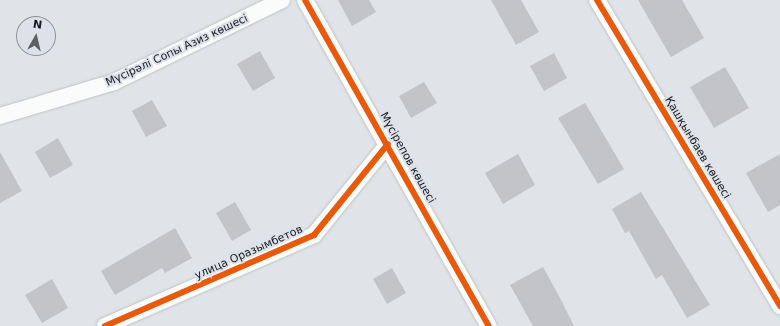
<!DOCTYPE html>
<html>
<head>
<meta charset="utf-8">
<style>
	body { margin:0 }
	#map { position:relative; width:780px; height:326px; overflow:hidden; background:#e0e3e7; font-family:"DejaVu Sans",sans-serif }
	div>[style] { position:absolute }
	.building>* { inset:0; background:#c3c4c8 }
	.roads { filter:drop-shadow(0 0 1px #c0c1c5) drop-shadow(0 0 1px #c0c1c5) }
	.minor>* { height:16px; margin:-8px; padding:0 8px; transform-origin:8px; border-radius:8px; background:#fafbfb }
	.cycleway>* { height:6px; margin:-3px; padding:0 3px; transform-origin:3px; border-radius:3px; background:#e8590c }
	span { translate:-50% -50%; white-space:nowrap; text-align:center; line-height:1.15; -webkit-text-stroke:4px #dde2ea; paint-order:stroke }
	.street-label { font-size:11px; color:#17191b }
	.north { position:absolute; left:16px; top:16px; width:40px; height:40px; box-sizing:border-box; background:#dde2ea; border:1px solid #8e9297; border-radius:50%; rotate:8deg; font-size:11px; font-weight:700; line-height:16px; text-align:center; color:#17191b }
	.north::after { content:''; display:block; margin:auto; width:14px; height:18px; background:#5d6062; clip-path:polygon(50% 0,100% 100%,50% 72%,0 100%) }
</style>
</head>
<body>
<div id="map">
	<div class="building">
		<i style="clip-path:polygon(338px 0,369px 0,376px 12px,352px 26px)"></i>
		<i style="clip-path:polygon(491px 0,521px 0,539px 32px,516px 45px)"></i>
		<i style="clip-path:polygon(638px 0,682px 0,704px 38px,671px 57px)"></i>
		<i style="clip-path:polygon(260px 51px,275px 78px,253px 91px,237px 64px)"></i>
		<i style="clip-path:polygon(554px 53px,567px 78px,544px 91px,530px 66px)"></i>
		<i style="clip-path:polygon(725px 67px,749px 108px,714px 128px,690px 87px)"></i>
		<i style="clip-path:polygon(424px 82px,437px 103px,411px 118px,399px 96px)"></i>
		<i style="clip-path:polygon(152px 100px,167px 126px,146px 137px,132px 111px)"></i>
		<i style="clip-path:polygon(585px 103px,624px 169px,598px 184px,558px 118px)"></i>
		<i style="clip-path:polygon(58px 138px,73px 165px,50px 178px,35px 152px)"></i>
		<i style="clip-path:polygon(0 152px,22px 191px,0 203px)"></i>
		<i style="clip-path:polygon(518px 154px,535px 185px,503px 204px,485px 173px)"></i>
		<i style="clip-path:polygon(780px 154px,780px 205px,768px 212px,746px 173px)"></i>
		<i style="clip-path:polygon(641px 192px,710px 305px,687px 318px,662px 275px,656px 279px,629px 231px,625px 233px,612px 209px)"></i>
		<i style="clip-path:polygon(235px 202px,251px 230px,232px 241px,216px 213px)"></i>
		<i style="clip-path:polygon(175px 228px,192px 258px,165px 273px,162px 268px,115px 295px,101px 271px)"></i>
		<i style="clip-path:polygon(543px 267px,560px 298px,574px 326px,533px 326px,510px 285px)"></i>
		<i style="clip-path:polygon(392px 268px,406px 293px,387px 304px,373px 279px)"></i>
		<i style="clip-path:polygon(52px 279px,68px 308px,42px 323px,25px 295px)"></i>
	</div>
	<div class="roads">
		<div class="minor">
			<i style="left:305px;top:0;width:374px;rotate:60.6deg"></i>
			<i style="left:597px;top:0;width:357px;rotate:59.1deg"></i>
			<i style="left:0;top:116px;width:119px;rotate:-16.6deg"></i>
			<i style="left:114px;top:82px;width:187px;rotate:-26deg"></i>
			<i style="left:105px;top:326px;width:228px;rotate:-23.5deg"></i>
			<i style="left:314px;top:235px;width:117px;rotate:-50.9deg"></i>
		</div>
	</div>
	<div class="cycleway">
		<i style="left:305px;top:0;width:374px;rotate:60.6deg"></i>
		<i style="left:597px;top:0;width:357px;rotate:59.1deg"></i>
		<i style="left:105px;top:326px;width:228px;rotate:-23.5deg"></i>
		<i style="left:314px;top:235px;width:117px;rotate:-50.9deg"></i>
	</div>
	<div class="street-label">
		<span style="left:177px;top:51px;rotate:-25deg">Мүсірәлі Сопы Азиз көшесі</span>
		<span style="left:697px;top:148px;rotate:59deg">Қашқынбаев көшесі</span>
		<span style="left:407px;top:158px;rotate:61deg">Мүсірепов көшесі</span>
		<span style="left:249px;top:253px;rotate:-24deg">улица Оразымбетов</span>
	</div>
	<div class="north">N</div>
</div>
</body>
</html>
